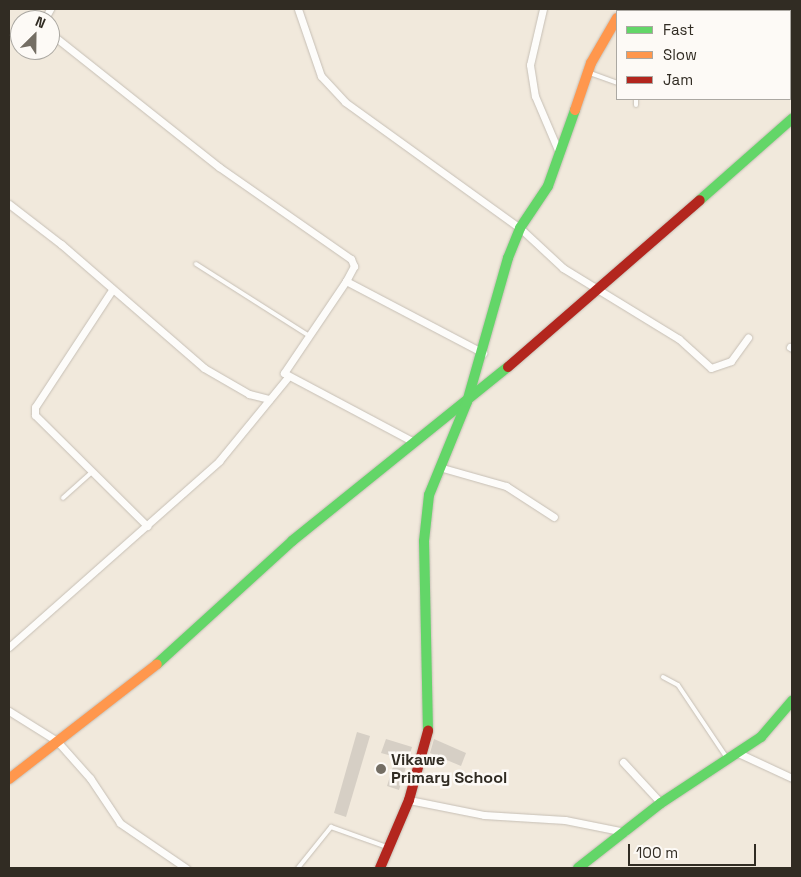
<!DOCTYPE html>
<html>
<head>
<meta charset="utf-8">
<style>
	body { margin:0 }
	#map { position:relative; width:801px; height:877px; overflow:hidden; background:#f1e9dc; font-family:"Space Grotesk",sans-serif }
	div>[style] { position:absolute }
	.building>* { inset:0; background:#d6cfc5 }
	.roads { filter:drop-shadow(0 0 1px #c6bfb5) drop-shadow(0 0 1px #c6bfb5) }
	.lane>* { height:4px; margin:-2px; padding:0 2px; transform-origin:2px; border-radius:2px; background:#fdfcfa }
	.street>* { height:7px; margin:-3.5px; padding:0 3.5px; transform-origin:3.5px; border-radius:3.5px; background:#fdfcfa }
	.fast>* { height:10px; margin:-5px; padding:0 5px; transform-origin:5px; border-radius:5px; background:#63d668 }
	.slow>* { height:10px; margin:-5px; padding:0 5px; transform-origin:5px; border-radius:5px; background:#ff974d }
	.jam>* { height:10px; margin:-5px; padding:0 5px; transform-origin:5px; border-radius:5px; background:#b3261e }
	.dots>* { width:14px; height:14px; translate:-50% -50%; box-sizing:border-box; border:2px solid #fdfaf6; border-radius:50% }
	span { translate:-50% -50%; white-space:nowrap; text-align:center; line-height:1.15; -webkit-text-stroke:5px #fdfaf6; paint-order:stroke }
	.poi-label { font-size:16px; color:#312c23; font-weight:700 }
	.left { translate:0 -50%; text-align:left }
	.frame { position:absolute; inset:0; border:10px solid #312c23; pointer-events:none }
	.legend { position:absolute; left:616px; top:10px; width:175px; height:90px; box-sizing:border-box; background:#fdfaf6; border:1px solid #aba8a2; margin:0; padding:6px 9px; list-style:none; font-size:15px; color:#312c23 }
	.legend li { display:flex; align-items:center; gap:10px; height:25px }
	.legend b { width:25px; border:1px solid #aba8a2 }
	.north { position:absolute; left:10px; top:10px; width:50px; height:50px; box-sizing:border-box; background:#fdfaf6; border:1px solid #aba8a2; border-radius:50%; rotate:23deg; font-size:14px; font-weight:700; line-height:20px; text-align:center; color:#312c23 }
	.north::after { content:''; display:block; margin:auto; width:18px; height:22px; background:#746e64; clip-path:polygon(50% 0,100% 100%,50% 72%,0 100%) }
	.scale { position:absolute; left:628px; top:844px; width:128px; height:22px; box-sizing:border-box; border:2px solid #312c23; border-top:0; padding-left:6px; font-size:15px; line-height:18px; white-space:nowrap; color:#312c23; -webkit-text-stroke:4px #fdfaf6; paint-order:stroke }
</style>
</head>
<body>
<div id="map">
	<div class="building">
		<i style="clip-path:polygon(357px 732px,370px 736px,346px 817px,334px 813px)"></i>
		<i style="clip-path:polygon(386px 739px,412px 747px,399px 790px,387px 786px,396px 757px,381px 753px)"></i>
		<i style="clip-path:polygon(434px 739px,466px 753px,461px 766px,430px 753px)"></i>
	</div>
	<div class="roads">
		<div class="lane">
			<i style="left:590px;top:73px;width:29px;rotate:20deg"></i>
			<i style="left:636px;top:99px;width:6px;rotate:90deg"></i>
			<i style="left:196px;top:264px;width:133px;rotate:32.4deg"></i>
			<i style="left:63px;top:498px;width:40px;rotate:-42deg"></i>
			<i style="left:663px;top:677px;width:17px;rotate:28deg"></i>
			<i style="left:678px;top:685px;width:88px;rotate:56.1deg"></i>
			<i style="left:298px;top:868px;width:53px;rotate:-51.2deg"></i>
			<i style="left:331px;top:827px;width:59px;rotate:19.7deg"></i>
		</div>
		<div class="street">
			<i style="left:298px;top:9px;width:71px;rotate:71.1deg"></i>
			<i style="left:321px;top:76px;width:35px;rotate:47deg"></i>
			<i style="left:345px;top:102px;width:216px;rotate:35.8deg"></i>
			<i style="left:520px;top:228px;width:59px;rotate:42.9deg"></i>
			<i style="left:563px;top:268px;width:136px;rotate:31.5deg"></i>
			<i style="left:679px;top:339px;width:43px;rotate:42.2deg"></i>
			<i style="left:711px;top:368px;width:21px;rotate:-19deg"></i>
			<i style="left:731px;top:361px;width:29px;rotate:-54deg"></i>
			<i style="left:543px;top:9px;width:57px;rotate:103.1deg"></i>
			<i style="left:530px;top:65px;width:31px;rotate:81deg"></i>
			<i style="left:535px;top:96px;width:59px;rotate:66.9deg"></i>
			<i style="left:622px;top:11px;width:3px;rotate:-45deg"></i>
			<i style="left:44px;top:20px;width:13px;rotate:-61deg"></i>
			<i style="left:50px;top:33px;width:216px;rotate:38.4deg"></i>
			<i style="left:219px;top:167px;width:161px;rotate:34.9deg"></i>
			<i style="left:351px;top:259px;width:8px;rotate:67deg"></i>
			<i style="left:354px;top:266px;width:17px;rotate:118deg"></i>
			<i style="left:346px;top:281px;width:111px;rotate:124deg"></i>
			<i style="left:284px;top:373px;width:147px;rotate:28deg"></i>
			<i style="left:9px;top:204px;width:66px;rotate:37.6deg"></i>
			<i style="left:61px;top:244px;width:189px;rotate:40.9deg"></i>
			<i style="left:204px;top:368px;width:52px;rotate:30deg"></i>
			<i style="left:249px;top:394px;width:21px;rotate:14deg"></i>
			<i style="left:346px;top:281px;width:155px;rotate:27.7deg"></i>
			<i style="left:112px;top:290px;width:140px;rotate:123.3deg"></i>
			<i style="left:35px;top:407px;width:8px;rotate:90deg"></i>
			<i style="left:35px;top:415px;width:158px;rotate:44.7deg"></i>
			<i style="left:790px;top:347px;width:2px;rotate:27deg"></i>
			<i style="left:439px;top:467px;width:70px;rotate:15.8deg"></i>
			<i style="left:506px;top:486px;width:57px;rotate:32.9deg"></i>
			<i style="left:9px;top:647px;width:281px;rotate:-41.5deg"></i>
			<i style="left:219px;top:461px;width:109px;rotate:-50.6deg"></i>
			<i style="left:9px;top:711px;width:57px;rotate:32deg"></i>
			<i style="left:57px;top:741px;width:50px;rotate:48.3deg"></i>
			<i style="left:90px;top:778px;width:54px;rotate:56.3deg"></i>
			<i style="left:120px;top:823px;width:80px;rotate:34.3deg"></i>
			<i style="left:736px;top:752px;width:62px;rotate:24.9deg"></i>
			<i style="left:623px;top:762px;width:56px;rotate:47.2deg"></i>
			<i style="left:409px;top:800px;width:76px;rotate:11.3deg"></i>
			<i style="left:484px;top:815px;width:81px;rotate:3.5deg"></i>
			<i style="left:565px;top:820px;width:61px;rotate:11.3deg"></i>
		</div>
		<div class="fast">
			<i style="left:700px;top:200px;width:123px;rotate:-41.4deg"></i>
			<i style="left:157px;top:664px;width:183px;rotate:-42.3deg"></i>
			<i style="left:292px;top:541px;width:277px;rotate:-38.9deg"></i>
			<i style="left:428px;top:731px;width:190px;rotate:-91.2deg"></i>
			<i style="left:424px;top:541px;width:46px;rotate:-83.8deg"></i>
			<i style="left:429px;top:495px;width:100px;rotate:-67.8deg"></i>
			<i style="left:467px;top:402px;width:150px;rotate:-74.1deg"></i>
			<i style="left:508px;top:258px;width:32px;rotate:-68deg"></i>
			<i style="left:520px;top:228px;width:50px;rotate:-56.3deg"></i>
			<i style="left:548px;top:186px;width:81px;rotate:-70.4deg"></i>
			<i style="left:578px;top:868px;width:105px;rotate:-38.1deg"></i>
			<i style="left:661px;top:803px;width:120px;rotate:-33.4deg"></i>
			<i style="left:761px;top:737px;width:48px;rotate:-49.3deg"></i>
		</div>
		<div class="slow">
			<i style="left:575px;top:110px;width:50px;rotate:-71.2deg"></i>
			<i style="left:591px;top:63px;width:52px;rotate:-60deg"></i>
			<i style="left:9px;top:779px;width:187px;rotate:-37.8deg"></i>
		</div>
		<div class="jam">
			<i style="left:508px;top:367px;width:254px;rotate:-41deg"></i>
			<i style="left:380px;top:868px;width:74px;rotate:-66.9deg"></i>
			<i style="left:409px;top:800px;width:72px;rotate:-74.6deg"></i>
		</div>
	</div>
	<div class="dots">
		<i style="left:381px;top:769px;background:#746e64"></i>
	</div>
	<div class="poi-label">
		<span class="left" style="left:391px;top:769px">Vikawe<br>Primary School</span>
	</div>
	<div class="frame"></div>
	<ul class="legend">
	<li><b style="height:6px;background:#63d668"></b>Fast</li>
	<li><b style="height:6px;background:#ff974d"></b>Slow</li>
	<li><b style="height:6px;background:#b3261e"></b>Jam</li>
	</ul>
	<div class="north">N</div>
	<div class="scale">100 m</div>
</div>
</body>
</html>
